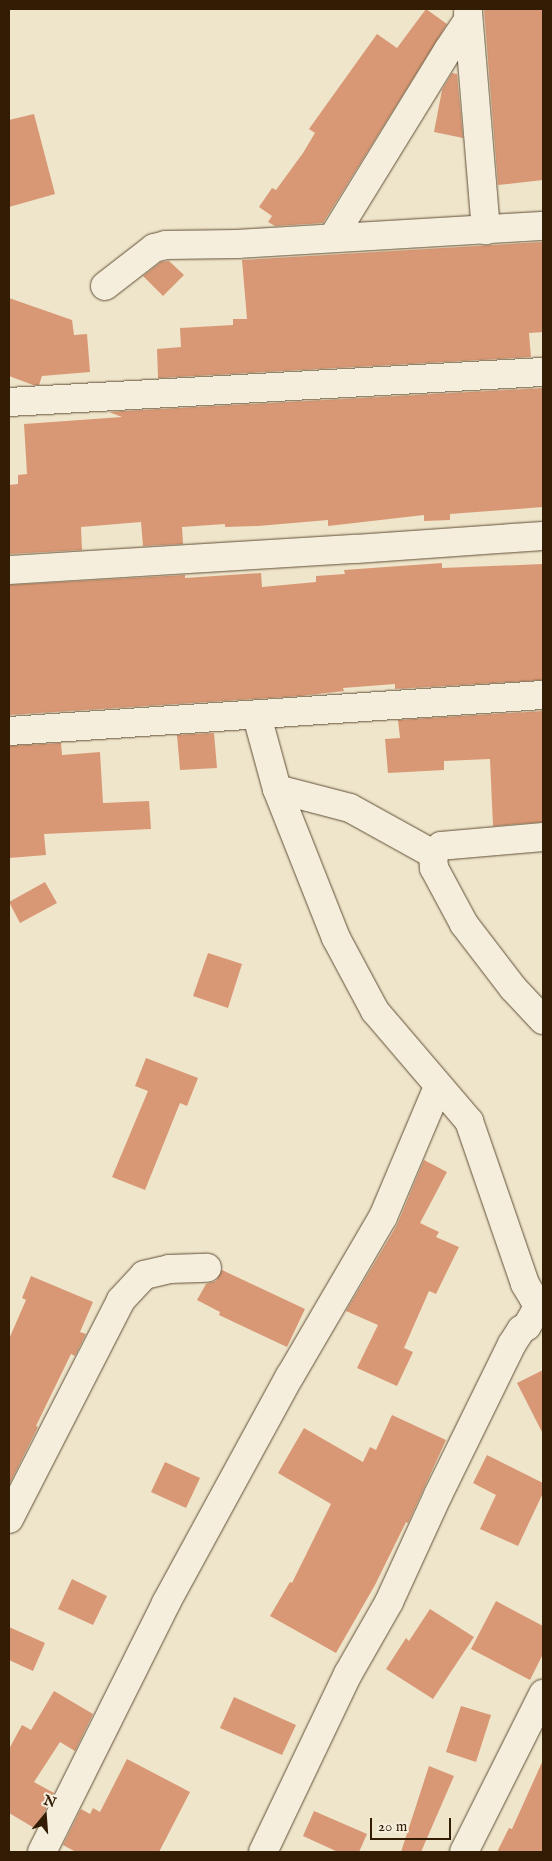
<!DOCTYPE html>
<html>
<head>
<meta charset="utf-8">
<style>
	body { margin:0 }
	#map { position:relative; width:552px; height:1861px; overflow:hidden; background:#efe5cb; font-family:"IM FELL English",serif }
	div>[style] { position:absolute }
	.building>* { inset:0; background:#d99875 }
	.roads { filter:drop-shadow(0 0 1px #614f36) drop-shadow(0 0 1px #614f36) }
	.minor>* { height:28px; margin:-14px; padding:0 14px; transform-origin:14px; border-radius:14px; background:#f5eedd }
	span { translate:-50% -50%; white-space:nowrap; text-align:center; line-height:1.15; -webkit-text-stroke:4.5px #f5eedd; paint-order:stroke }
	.frame { position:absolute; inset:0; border:10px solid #321d04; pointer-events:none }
	.north { position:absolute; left:20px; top:1791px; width:50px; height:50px; -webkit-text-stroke:4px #f5eedd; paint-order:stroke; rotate:18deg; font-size:14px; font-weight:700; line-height:20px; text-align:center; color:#321d04 }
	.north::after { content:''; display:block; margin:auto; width:18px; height:22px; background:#321d04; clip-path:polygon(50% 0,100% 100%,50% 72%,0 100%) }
	.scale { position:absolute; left:370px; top:1818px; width:81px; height:22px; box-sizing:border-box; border:2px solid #321d04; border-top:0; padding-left:6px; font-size:15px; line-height:18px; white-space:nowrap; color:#321d04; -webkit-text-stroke:4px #f5eedd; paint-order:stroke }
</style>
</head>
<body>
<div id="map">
	<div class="building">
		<i style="clip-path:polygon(426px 9px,447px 24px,323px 223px,275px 226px,268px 222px,272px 216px,259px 207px,272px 188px,276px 190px,303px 153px,315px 133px,309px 129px,377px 34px,397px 48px)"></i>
		<i style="clip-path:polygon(484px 9px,543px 9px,543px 180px,498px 185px)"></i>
		<i style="clip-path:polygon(452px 73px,457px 74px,463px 138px,434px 132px,442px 90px)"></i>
		<i style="clip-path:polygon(34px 114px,55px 194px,9px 207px,9px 120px)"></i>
		<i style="clip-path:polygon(543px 242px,543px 332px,529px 333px,531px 357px,158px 378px,157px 349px,181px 347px,180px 328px,233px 325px,233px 319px,247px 319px,242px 260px)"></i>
		<i style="clip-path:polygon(169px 261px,184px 275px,163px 296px,143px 276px,161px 262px)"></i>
		<i style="clip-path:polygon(9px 298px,72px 320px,74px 335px,87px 334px,90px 372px,42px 376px,39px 385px,33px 385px,9px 376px)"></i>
		<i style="clip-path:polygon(543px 388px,543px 507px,450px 514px,450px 520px,424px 521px,424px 515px,328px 526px,328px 520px,258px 526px,225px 527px,225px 524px,182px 527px,183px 544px,143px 546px,141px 522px,81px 527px,82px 550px,9px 554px,9px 485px,18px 484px,18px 475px,27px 474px,24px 424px,122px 417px,109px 412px)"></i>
		<i style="clip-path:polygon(442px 563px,442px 568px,543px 564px,543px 680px,395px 689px,395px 684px,343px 688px,344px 691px,300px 696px,9px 715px,9px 585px,185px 575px,185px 578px,261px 573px,262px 587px,316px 582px,316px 576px,345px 574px,344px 570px)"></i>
		<i style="clip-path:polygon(543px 711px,543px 822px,493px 826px,490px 759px,444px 761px,444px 770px,388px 773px,385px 739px,400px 738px,398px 720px)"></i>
		<i style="clip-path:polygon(214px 733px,217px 768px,180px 770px,177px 735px)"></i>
		<i style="clip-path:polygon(61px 743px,62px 755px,100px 752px,103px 803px,149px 801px,151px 829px,44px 834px,46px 855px,9px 858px,9px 746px)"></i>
		<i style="clip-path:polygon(45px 882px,57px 903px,20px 923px,9px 902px)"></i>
		<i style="clip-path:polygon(208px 953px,242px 964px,228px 1008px,193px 996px)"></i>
		<i style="clip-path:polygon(146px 1058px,198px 1078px,187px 1106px,180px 1103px,145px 1190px,112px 1177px,148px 1091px,135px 1086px)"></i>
		<i style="clip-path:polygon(424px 1160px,447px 1172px,420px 1223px,439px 1232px,436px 1237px,459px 1247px,436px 1294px,429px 1291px,404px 1348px,413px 1352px,397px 1386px,357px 1368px,378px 1325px,346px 1311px,397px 1225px)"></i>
		<i style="clip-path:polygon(222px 1270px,305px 1309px,287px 1347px,219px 1315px,220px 1312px,197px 1300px,206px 1284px,216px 1281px)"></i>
		<i style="clip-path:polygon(31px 1276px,93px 1302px,80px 1332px,86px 1334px,75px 1356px,71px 1354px,36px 1426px,38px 1427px,9px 1485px,9px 1339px,26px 1300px,22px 1298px)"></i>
		<i style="clip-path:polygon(543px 1370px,543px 1434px,517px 1383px)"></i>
		<i style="clip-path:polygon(392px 1415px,446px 1440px,408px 1523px,406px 1522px,375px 1585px,336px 1653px,270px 1616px,290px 1582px,292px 1583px,331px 1504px,278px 1473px,304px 1428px,363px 1462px,370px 1447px,376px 1450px)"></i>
		<i style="clip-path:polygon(487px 1455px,543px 1483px,543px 1493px,518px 1546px,480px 1529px,496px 1495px,473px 1483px)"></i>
		<i style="clip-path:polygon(165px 1462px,200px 1478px,186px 1508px,151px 1492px)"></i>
		<i style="clip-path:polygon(72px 1579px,107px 1596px,93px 1625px,58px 1609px)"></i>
		<i style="clip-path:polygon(496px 1601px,543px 1626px,543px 1654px,530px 1680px,471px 1649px)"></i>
		<i style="clip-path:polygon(430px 1609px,474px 1637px,433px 1699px,386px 1669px,406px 1638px,409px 1641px)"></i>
		<i style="clip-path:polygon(9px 1627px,45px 1643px,33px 1671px,9px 1660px)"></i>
		<i style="clip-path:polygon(54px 1691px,93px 1714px,75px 1751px,60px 1742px,34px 1782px,54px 1793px,36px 1829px,9px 1813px,9px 1749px,22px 1725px,31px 1730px)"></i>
		<i style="clip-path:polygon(234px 1697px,296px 1725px,282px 1755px,220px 1728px)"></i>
		<i style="clip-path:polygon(461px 1706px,491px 1715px,476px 1762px,446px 1752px)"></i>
		<i style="clip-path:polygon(127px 1759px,190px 1792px,159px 1852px,76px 1852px,63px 1845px,81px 1809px,90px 1814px,93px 1808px,100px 1812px)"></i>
		<i style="clip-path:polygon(543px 1760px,543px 1852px,497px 1852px,509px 1828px,512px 1829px)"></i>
		<i style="clip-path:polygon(429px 1766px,454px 1776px,421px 1852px,401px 1852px)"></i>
		<i style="clip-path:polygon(314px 1811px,367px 1834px,359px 1852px,338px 1852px,303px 1836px)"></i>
	</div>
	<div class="roads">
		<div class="minor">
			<i style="left:468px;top:12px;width:219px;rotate:85.3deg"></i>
			<i style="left:333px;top:237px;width:220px;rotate:-58.4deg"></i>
			<i style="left:448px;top:50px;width:36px;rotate:-56deg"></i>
			<i style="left:105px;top:286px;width:62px;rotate:-37.8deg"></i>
			<i style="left:154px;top:248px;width:12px;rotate:-14deg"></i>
			<i style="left:166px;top:245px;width:72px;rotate:-0.8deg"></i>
			<i style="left:238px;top:244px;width:306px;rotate:-3.4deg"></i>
			<i style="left:9px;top:402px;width:535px;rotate:-3.22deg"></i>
			<i style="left:9px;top:570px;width:348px;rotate:-3.5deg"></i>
			<i style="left:356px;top:549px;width:187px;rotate:-4deg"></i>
			<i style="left:257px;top:716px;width:76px;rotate:74.7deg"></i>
			<i style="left:277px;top:789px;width:160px;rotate:68.4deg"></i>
			<i style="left:336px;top:938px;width:83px;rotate:61.9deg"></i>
			<i style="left:375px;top:1011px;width:145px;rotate:49.5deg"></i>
			<i style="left:469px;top:1121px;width:172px;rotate:71deg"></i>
			<i style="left:525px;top:1284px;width:17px;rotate:59deg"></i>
			<i style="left:534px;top:1299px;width:9px;rotate:18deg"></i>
			<i style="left:9px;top:731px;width:535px;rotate:-3.86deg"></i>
			<i style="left:277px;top:789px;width:75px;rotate:14.6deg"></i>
			<i style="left:350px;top:808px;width:95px;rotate:29deg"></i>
			<i style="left:543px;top:837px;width:102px;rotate:175deg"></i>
			<i style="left:441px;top:846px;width:11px;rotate:135deg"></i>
			<i style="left:433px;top:854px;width:14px;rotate:86deg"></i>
			<i style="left:434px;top:868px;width:64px;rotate:61.8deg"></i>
			<i style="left:464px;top:924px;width:81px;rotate:52.6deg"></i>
			<i style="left:513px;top:988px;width:44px;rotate:46.8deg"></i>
			<i style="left:9px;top:1519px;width:246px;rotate:-62.9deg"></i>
			<i style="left:121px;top:1300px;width:34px;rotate:-47deg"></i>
			<i style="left:144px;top:1275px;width:26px;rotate:-13deg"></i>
			<i style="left:169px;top:1269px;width:38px;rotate:-2deg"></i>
			<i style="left:42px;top:1852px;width:278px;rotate:-63.5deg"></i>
			<i style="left:166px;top:1603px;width:259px;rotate:-61.4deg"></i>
			<i style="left:290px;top:1376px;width:184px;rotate:-59.7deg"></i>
			<i style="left:383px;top:1217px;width:141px;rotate:-67.1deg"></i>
			<i style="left:263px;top:1852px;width:197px;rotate:-64.5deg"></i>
			<i style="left:348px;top:1674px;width:83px;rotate:-60.3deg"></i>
			<i style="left:389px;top:1602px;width:118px;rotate:-65.4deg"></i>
			<i style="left:438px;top:1495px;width:168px;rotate:-63.9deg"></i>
			<i style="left:512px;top:1344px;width:17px;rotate:-57deg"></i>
			<i style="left:521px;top:1330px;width:7px;rotate:-34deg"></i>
			<i style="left:527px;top:1326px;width:16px;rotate:-60deg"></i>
			<i style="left:535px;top:1312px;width:11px;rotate:-41deg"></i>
			<i style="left:464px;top:1852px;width:177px;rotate:-63.4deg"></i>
		</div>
	</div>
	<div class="frame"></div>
	<div class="north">N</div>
	<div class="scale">20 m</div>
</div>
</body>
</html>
